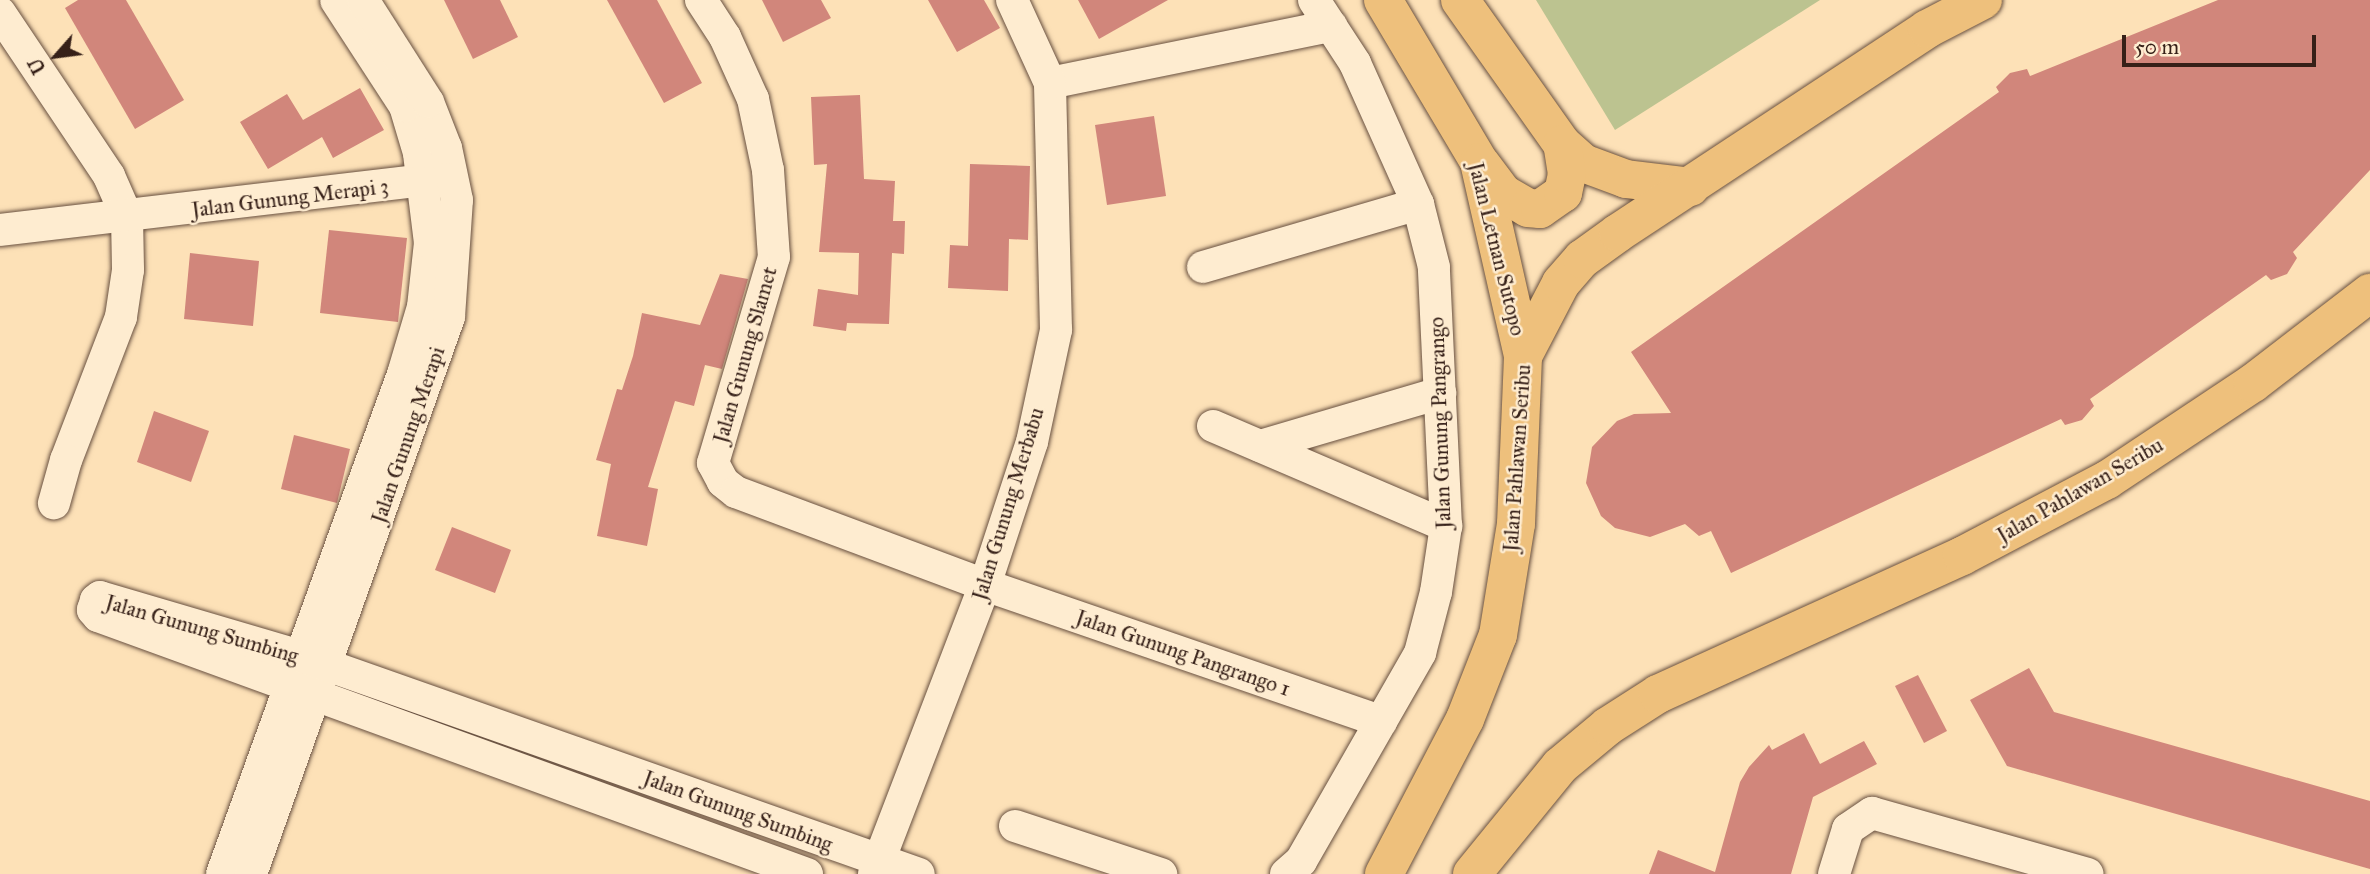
<!DOCTYPE html>
<html>
<head>
<meta charset="utf-8">
<style>
	body { margin:0 }
	#map { position:relative; width:2370px; height:874px; overflow:hidden; background:#fde1b7; font-family:"IM FELL Great Primer",serif }
	div>[style] { position:absolute }
	.green>* { inset:0; background:#bcc390 }
	.building>* { inset:0; background:#d1867b }
	.roads { filter:drop-shadow(0 0 2px #685040) drop-shadow(0 0 2px #685040) }
	.minor>* { height:32px; margin:-16px; padding:0 16px; transform-origin:16px; border-radius:16px; background:#feecd0 }
	.major>* { height:38px; margin:-19px; padding:0 19px; transform-origin:19px; border-radius:19px; background:#eec07c }
	span { translate:-50% -50%; white-space:nowrap; text-align:center; line-height:1.15; -webkit-text-stroke:5px #feecd0; paint-order:stroke }
	.street-label { font-size:21px; color:#362018 }
	.north { position:absolute; left:21px; top:21px; width:70px; height:70px; -webkit-text-stroke:5px #feecd0; paint-order:stroke; rotate:242deg; font-size:19px; font-weight:700; line-height:28px; text-align:center; color:#362018 }
	.north::after { content:''; display:block; margin:auto; width:24px; height:32px; background:#362018; clip-path:polygon(50% 0,100% 100%,50% 72%,0 100%) }
	.scale { position:absolute; left:2122px; top:35px; width:194px; height:32px; box-sizing:border-box; border:4px solid #362018; border-top:0; padding-left:9px; font-size:21px; line-height:24px; white-space:nowrap; color:#362018; -webkit-text-stroke:5px #feecd0; paint-order:stroke }
</style>
</head>
<body>
<div id="map">
	<div class="green">
		<i style="clip-path:polygon(1536px 0,1820px 0,1615px 130px)"></i>
	</div>
	<div class="building">
		<i style="clip-path:polygon(78px 0,126px 0,184px 100px,135px 129px,65px 8px)"></i>
		<i style="clip-path:polygon(444px 0,500px 0,518px 37px,473px 59px)"></i>
		<i style="clip-path:polygon(607px 0,657px 0,702px 83px,664px 103px)"></i>
		<i style="clip-path:polygon(762px 0,821px 0,831px 18px,783px 42px)"></i>
		<i style="clip-path:polygon(928px 0,984px 0,1000px 28px,957px 52px)"></i>
		<i style="clip-path:polygon(1078px 0,1168px 0,1099px 39px)"></i>
		<i style="clip-path:polygon(2218px 0,2370px 0,2370px 170px,2293px 252px,2297px 258px,2287px 274px,2271px 280px,2266px 275px,2090px 399px,2094px 406px,2082px 420px,2065px 425px,2061px 419px,1731px 573px,1711px 531px,1699px 536px,1685px 524px,1650px 537px,1615px 528px,1601px 516px,1586px 483px,1592px 447px,1617px 421px,1634px 414px,1671px 413px,1631px 352px,1999px 92px,1996px 87px,2010px 73px,2027px 69px,2030px 76px)"></i>
		<i style="clip-path:polygon(360px 88px,384px 130px,333px 158px,322px 137px,268px 169px,240px 122px,287px 94px,303px 120px)"></i>
		<i style="clip-path:polygon(860px 95px,864px 179px,895px 181px,893px 221px,905px 221px,904px 254px,892px 253px,889px 324px,847px 323px,846px 331px,813px 326px,818px 289px,858px 295px,859px 253px,819px 252px,827px 164px,814px 165px,811px 97px)"></i>
		<i style="clip-path:polygon(1154px 116px,1166px 196px,1107px 205px,1095px 125px)"></i>
		<i style="clip-path:polygon(970px 164px,1030px 166px,1028px 240px,1009px 239px,1008px 291px,948px 288px,950px 245px,968px 246px)"></i>
		<i style="clip-path:polygon(329px 230px,407px 238px,398px 322px,320px 313px)"></i>
		<i style="clip-path:polygon(190px 253px,259px 261px,253px 326px,184px 319px)"></i>
		<i style="clip-path:polygon(720px 274px,748px 279px,722px 369px,705px 365px,694px 406px,675px 401px,648px 487px,658px 489px,647px 546px,597px 536px,611px 464px,596px 460px,617px 389px,622px 390px,633px 356px,642px 313px,700px 325px)"></i>
		<i style="clip-path:polygon(154px 411px,209px 431px,191px 482px,137px 462px)"></i>
		<i style="clip-path:polygon(294px 435px,350px 449px,337px 503px,281px 489px)"></i>
		<i style="clip-path:polygon(452px 527px,511px 550px,495px 593px,435px 570px)"></i>
		<i style="clip-path:polygon(2029px 668px,2054px 712px,2370px 801px,2370px 869px,2007px 766px,1970px 700px)"></i>
		<i style="clip-path:polygon(1918px 675px,1947px 731px,1924px 743px,1895px 686px)"></i>
		<i style="clip-path:polygon(1804px 733px,1820px 764px,1864px 741px,1877px 764px,1813px 797px,1791px 874px,1649px 874px,1658px 850px,1715px 872px,1740px 782px,1749px 767px,1769px 745px,1772px 750px)"></i>
	</div>
	<div class="roads">
		<div class="minor">
			<i style="left:701px;top:0;width:44px;rotate:57deg"></i>
			<i style="left:725px;top:37px;width:68px;rotate:65.7deg"></i>
			<i style="left:753px;top:99px;width:73px;rotate:78.1deg"></i>
			<i style="left:768px;top:170px;width:87px;rotate:86.1deg"></i>
			<i style="left:774px;top:257px;width:215px;rotate:106.5deg"></i>
			<i style="left:713px;top:463px;width:21px;rotate:62deg"></i>
			<i style="left:723px;top:482px;width:16px;rotate:38deg"></i>
			<i style="left:736px;top:492px;width:266px;rotate:20.5deg"></i>
			<i style="left:985px;top:585px;width:419px;rotate:19deg"></i>
			<i style="left:0;top:13px;width:196px;rotate:56.2deg"></i>
			<i style="left:109px;top:176px;width:45px;rotate:66.3deg"></i>
			<i style="left:127px;top:217px;width:53px;rotate:88.9deg"></i>
			<i style="left:128px;top:270px;width:48px;rotate:98.5deg"></i>
			<i style="left:121px;top:317px;width:153px;rotate:111deg"></i>
			<i style="left:66px;top:460px;width:45px;rotate:105.6deg"></i>
			<i style="left:1050px;top:83px;width:287px;rotate:-11.5deg"></i>
			<i style="left:0;top:230px;width:447px;rotate:-6.7deg"></i>
			<i style="left:1203px;top:267px;width:224px;rotate:-16.3deg"></i>
			<i style="left:1213px;top:426px;width:254px;rotate:23.2deg"></i>
			<i style="left:1260px;top:446px;width:188px;rotate:-16.4deg"></i>
			<i style="left:1015px;top:826px;width:154px;rotate:18.2deg"></i>
			<i style="left:222px;top:874px;width:532px;rotate:-70.1deg"></i>
			<i style="left:403px;top:374px;width:70px;rotate:-73.4deg"></i>
			<i style="left:423px;top:307px;width:64px;rotate:-83.8deg"></i>
			<i style="left:430px;top:243px;width:91px;rotate:-97deg"></i>
			<i style="left:419px;top:153px;width:49px;rotate:-106.6deg"></i>
			<i style="left:405px;top:106px;width:126px;rotate:-123.1deg"></i>
			<i style="left:251px;top:874px;width:591px;rotate:-70.43deg"></i>
			<i style="left:449px;top:317px;width:117px;rotate:-86.1deg"></i>
			<i style="left:457px;top:200px;width:53px;rotate:-101.9deg"></i>
			<i style="left:446px;top:148px;width:49px;rotate:-111.4deg"></i>
			<i style="left:428px;top:102px;width:121px;rotate:-122.5deg"></i>
			<i style="left:807px;top:874px;width:754px;rotate:-160deg"></i>
			<i style="left:98px;top:616px;width:8px;rotate:-130deg"></i>
			<i style="left:93px;top:610px;width:10px;rotate:-73deg"></i>
			<i style="left:96px;top:600px;width:5px;rotate:-37deg"></i>
			<i style="left:100px;top:597px;width:209px;rotate:16.4deg"></i>
			<i style="left:301px;top:656px;width:655px;rotate:19.43deg"></i>
			<i style="left:874px;top:874px;width:310px;rotate:-69deg"></i>
			<i style="left:985px;top:585px;width:151px;rotate:-71.8deg"></i>
			<i style="left:1032px;top:442px;width:115px;rotate:-77.9deg"></i>
			<i style="left:1056px;top:330px;width:247px;rotate:-91.4deg"></i>
			<i style="left:1050px;top:83px;width:91px;rotate:-114.6deg"></i>
			<i style="left:1286px;top:874px;width:20px;rotate:-41deg"></i>
			<i style="left:1301px;top:861px;width:240px;rotate:-60.2deg"></i>
			<i style="left:1420px;top:653px;width:63px;rotate:-75.3deg"></i>
			<i style="left:1436px;top:592px;width:67px;rotate:-81.4deg"></i>
			<i style="left:1446px;top:526px;width:259px;rotate:-92.7deg"></i>
			<i style="left:1434px;top:267px;width:65px;rotate:-104.3deg"></i>
			<i style="left:1418px;top:204px;width:154px;rotate:-114.1deg"></i>
			<i style="left:1355px;top:63px;width:75px;rotate:-123.1deg"></i>
			<i style="left:1834px;top:874px;width:47px;rotate:-72.7deg"></i>
			<i style="left:1848px;top:829px;width:29px;rotate:-34deg"></i>
			<i style="left:1872px;top:813px;width:224px;rotate:15.8deg"></i>
		</div>
		<div class="major">
			<i style="left:1383px;top:0;width:188px;rotate:59.3deg"></i>
			<i style="left:1479px;top:162px;width:199px;rotate:77.2deg"></i>
			<i style="left:1460px;top:0;width:176px;rotate:54.7deg"></i>
			<i style="left:1562px;top:144px;width:28px;rotate:42deg"></i>
			<i style="left:1583px;top:163px;width:46px;rotate:20.4deg"></i>
			<i style="left:1626px;top:179px;width:65px;rotate:7deg"></i>
			<i style="left:1481px;top:164px;width:38px;rotate:53deg"></i>
			<i style="left:1504px;top:194px;width:28px;rotate:30deg"></i>
			<i style="left:1528px;top:208px;width:12px;rotate:5deg"></i>
			<i style="left:1540px;top:209px;width:28px;rotate:-35deg"></i>
			<i style="left:1563px;top:193px;width:19px;rotate:-78deg"></i>
			<i style="left:1567px;top:174px;width:30px;rotate:-99deg"></i>
			<i style="left:1384px;top:874px;width:175px;rotate:-62.4deg"></i>
			<i style="left:1465px;top:719px;width:90px;rotate:-68.6deg"></i>
			<i style="left:1498px;top:635px;width:112px;rotate:-80.8deg"></i>
			<i style="left:1516px;top:524px;width:168px;rotate:-87.6deg"></i>
			<i style="left:1523px;top:356px;width:82px;rotate:-62.5deg"></i>
			<i style="left:1561px;top:283px;width:32px;rotate:-49deg"></i>
			<i style="left:1582px;top:259px;width:44px;rotate:-35.8deg"></i>
			<i style="left:1618px;top:233px;width:370px;rotate:-33.4deg"></i>
			<i style="left:1927px;top:29px;width:63px;rotate:-27.4deg"></i>
			<i style="left:1472px;top:874px;width:139px;rotate:-50.8deg"></i>
			<i style="left:1560px;top:766px;width:62px;rotate:-39.8deg"></i>
			<i style="left:1608px;top:726px;width:59px;rotate:-32.6deg"></i>
			<i style="left:1658px;top:694px;width:334px;rotate:-24.4deg"></i>
			<i style="left:1962px;top:556px;width:164px;rotate:-27.7deg"></i>
			<i style="left:2107px;top:480px;width:175px;rotate:-33.6deg"></i>
			<i style="left:2253px;top:383px;width:148px;rotate:-37.6deg"></i>
		</div>
	</div>
	<div class="street-label">
		<span style="left:290px;top:198px;rotate:-7deg">Jalan Gunung Merapi 3</span>
		<span style="left:1497px;top:249px;rotate:76deg">Jalan Letnan Sutopo</span>
		<span style="left:745px;top:355px;rotate:-74deg">Jalan Gunung Slamet</span>
		<span style="left:1440px;top:423px;rotate:-92deg">Jalan Gunung Pangrango</span>
		<span style="left:408px;top:435px;rotate:-71deg">Jalan Gunung Merapi</span>
		<span style="left:1517px;top:458px;rotate:-86deg">Jalan Pahlawan Seribu</span>
		<span style="left:2080px;top:490px;rotate:-30deg">Jalan Pahlawan Seribu</span>
		<span style="left:1008px;top:504px;rotate:-73deg">Jalan Gunung Merbabu</span>
		<span style="left:202px;top:629px;rotate:16deg">Jalan Gunung Sumbing</span>
		<span style="left:1183px;top:653px;rotate:19deg">Jalan Gunung Pangrango 1</span>
		<span style="left:738px;top:811px;rotate:20deg">Jalan Gunung Sumbing</span>
	</div>
	<div class="north">U</div>
	<div class="scale">50 m</div>
</div>
</body>
</html>
